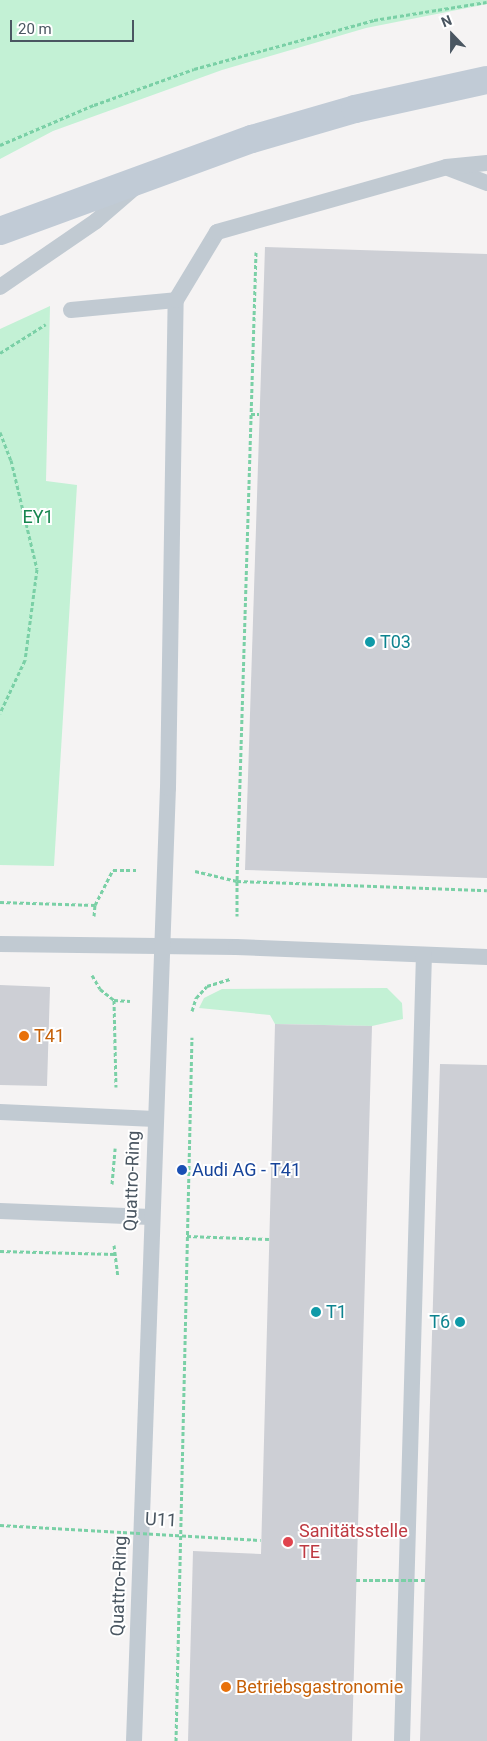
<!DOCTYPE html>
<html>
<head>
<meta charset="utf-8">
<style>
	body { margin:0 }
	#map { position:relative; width:487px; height:1741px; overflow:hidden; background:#f5f3f3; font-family:Roboto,sans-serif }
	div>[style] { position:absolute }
	.green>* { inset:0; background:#c3f1d5 }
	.building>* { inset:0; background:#cdcfd5 }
	.path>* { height:3px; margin-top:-1.5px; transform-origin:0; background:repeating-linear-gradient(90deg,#7ad0a6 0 4px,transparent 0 6.5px) }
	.service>* { height:16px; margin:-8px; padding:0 8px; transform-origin:8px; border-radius:8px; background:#c1cad2 }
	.secondary>* { height:28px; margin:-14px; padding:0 14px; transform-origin:14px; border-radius:14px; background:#c1cbd6 }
	.path-bridge>* { height:3px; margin-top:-1.5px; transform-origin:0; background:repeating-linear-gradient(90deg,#7ad0a6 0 4px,transparent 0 6.5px) }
	.dots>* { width:14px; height:14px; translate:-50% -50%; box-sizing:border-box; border:2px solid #fff; border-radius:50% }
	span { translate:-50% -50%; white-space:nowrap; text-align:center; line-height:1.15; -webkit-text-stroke:4px #fff; paint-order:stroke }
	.park-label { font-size:18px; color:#17864f }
	.culture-label { font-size:18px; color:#0d838f }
	.left { translate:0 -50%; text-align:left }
	.right { translate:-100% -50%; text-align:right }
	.food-label { font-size:18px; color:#c56008 }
	.transit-label { font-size:18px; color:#164399 }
	.street-label { font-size:18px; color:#4a5661 }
	.health-label { font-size:18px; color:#be3a42 }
	.north { position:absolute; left:427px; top:10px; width:50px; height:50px; -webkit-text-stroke:4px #fff; paint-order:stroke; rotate:338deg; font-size:14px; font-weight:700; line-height:20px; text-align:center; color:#4a5661 }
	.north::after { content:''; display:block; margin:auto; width:18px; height:22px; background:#4a5661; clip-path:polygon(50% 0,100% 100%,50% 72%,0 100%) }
	.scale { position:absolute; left:10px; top:20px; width:124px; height:22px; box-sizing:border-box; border:2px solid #4a5661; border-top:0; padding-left:6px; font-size:15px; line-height:18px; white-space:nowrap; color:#4a5661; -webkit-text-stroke:4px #fff; paint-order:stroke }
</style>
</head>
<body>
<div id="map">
	<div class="green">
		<i style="clip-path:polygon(0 0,487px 0,487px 4px,366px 28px,222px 70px,53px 131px,0 159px)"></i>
		<i style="clip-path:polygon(50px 306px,46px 481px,77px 485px,54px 866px,0 865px,0 329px)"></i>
		<i style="clip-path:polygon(387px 988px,402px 1003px,403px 1019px,372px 1026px,275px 1024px,270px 1015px,199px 1008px,204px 998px,222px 989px)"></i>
	</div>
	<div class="building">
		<i style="clip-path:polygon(265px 247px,487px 254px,487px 878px,245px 870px)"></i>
		<i style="clip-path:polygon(0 985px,50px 987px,47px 1086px,0 1085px)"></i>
		<i style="clip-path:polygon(275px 1024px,372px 1026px,352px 1741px,188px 1741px,193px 1551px,261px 1554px)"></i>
		<i style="clip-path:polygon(440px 1064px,487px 1065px,487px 1741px,420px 1741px)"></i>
	</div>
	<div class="path">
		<i style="left:0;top:145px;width:102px;rotate:-23.1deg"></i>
		<i style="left:94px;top:105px;width:106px;rotate:-19.8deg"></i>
		<i style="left:194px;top:69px;width:187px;rotate:-15.2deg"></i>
		<i style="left:374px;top:20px;width:114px;rotate:-9.1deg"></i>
		<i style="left:256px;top:252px;width:629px;rotate:91.73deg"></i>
		<i style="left:237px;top:881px;width:250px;rotate:2.1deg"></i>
		<i style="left:0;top:353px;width:54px;rotate:-32.2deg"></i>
		<i style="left:251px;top:414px;width:8px"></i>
		<i style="left:0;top:432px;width:30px;rotate:69deg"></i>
		<i style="left:11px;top:460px;width:112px;rotate:76.6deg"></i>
		<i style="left:37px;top:569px;width:92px;rotate:97.5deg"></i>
		<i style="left:25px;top:660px;width:59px;rotate:115.3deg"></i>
		<i style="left:195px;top:871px;width:43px;rotate:13.4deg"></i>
		<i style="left:237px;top:881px;width:35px;rotate:90deg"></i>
		<i style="left:0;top:902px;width:95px;rotate:1.8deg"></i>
		<i style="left:94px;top:916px;width:11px;rotate:-85deg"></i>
		<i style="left:95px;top:905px;width:39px;rotate:-63deg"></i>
		<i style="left:113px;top:870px;width:23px"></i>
		<i style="left:92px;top:975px;width:16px;rotate:60deg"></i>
		<i style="left:100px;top:989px;width:18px;rotate:38deg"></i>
		<i style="left:114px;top:1000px;width:87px;rotate:88.7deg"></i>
		<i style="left:114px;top:1000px;width:16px;rotate:4deg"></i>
		<i style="left:192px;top:1011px;width:14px;rotate:-73deg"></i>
		<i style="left:196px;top:998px;width:16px;rotate:-47deg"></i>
		<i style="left:207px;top:986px;width:24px;rotate:-17deg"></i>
		<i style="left:112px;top:1184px;width:36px;rotate:-85deg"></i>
		<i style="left:187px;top:1236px;width:82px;rotate:2.1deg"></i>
		<i style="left:114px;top:1245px;width:31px;rotate:83deg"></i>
		<i style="left:0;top:1251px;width:115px;rotate:1.5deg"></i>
		<i style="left:176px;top:1741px;width:704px;rotate:-88.7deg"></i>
	</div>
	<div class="service">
		<i style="left:448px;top:168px;width:42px;rotate:21deg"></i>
		<i style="left:0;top:287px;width:116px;rotate:-34.5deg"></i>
		<i style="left:96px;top:221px;width:49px;rotate:-40.9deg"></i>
		<i style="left:71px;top:310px;width:105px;rotate:-5.4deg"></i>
		<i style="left:0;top:944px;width:236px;rotate:0.7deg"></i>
		<i style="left:236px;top:947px;width:251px;rotate:2.3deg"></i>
		<i style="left:0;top:1112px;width:155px;rotate:2.6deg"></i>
		<i style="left:0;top:1211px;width:151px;rotate:2.3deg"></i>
		<i style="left:134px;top:1741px;width:954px;rotate:-87.96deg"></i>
		<i style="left:168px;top:788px;width:488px;rotate:-89.1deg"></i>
		<i style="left:176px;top:300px;width:79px;rotate:-58.9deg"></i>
		<i style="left:217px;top:232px;width:238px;rotate:-15.8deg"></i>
		<i style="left:446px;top:167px;width:41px;rotate:-5.6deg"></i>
		<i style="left:402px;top:1741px;width:786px;rotate:-88.4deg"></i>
	</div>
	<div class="secondary">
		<i style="left:0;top:231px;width:268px;rotate:-20.1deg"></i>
		<i style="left:252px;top:139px;width:107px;rotate:-16.2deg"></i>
		<i style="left:355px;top:109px;width:135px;rotate:-12.4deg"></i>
	</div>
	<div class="path-bridge">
		<i style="left:0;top:1525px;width:261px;rotate:3.3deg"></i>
		<i style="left:356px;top:1580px;width:69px"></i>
	</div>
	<div class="dots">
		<i style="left:370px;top:642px;background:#0f9aa8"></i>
		<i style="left:24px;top:1036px;background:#e8710a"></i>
		<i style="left:182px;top:1170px;background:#1a4fb4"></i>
		<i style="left:316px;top:1312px;background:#0f9aa8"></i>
		<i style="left:460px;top:1322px;background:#0f9aa8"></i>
		<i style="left:288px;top:1542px;background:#e0444e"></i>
		<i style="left:226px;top:1687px;background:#e8710a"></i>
	</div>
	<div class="park-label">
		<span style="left:38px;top:517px">EY1</span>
	</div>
	<div class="culture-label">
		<span class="left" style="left:380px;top:642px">T03</span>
		<span class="left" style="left:326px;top:1312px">T1</span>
		<span class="right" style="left:450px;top:1322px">T6</span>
	</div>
	<div class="food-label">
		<span class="left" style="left:34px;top:1036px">T41</span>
		<span class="left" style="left:236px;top:1687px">Betriebsgastronomie</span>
	</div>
	<div class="transit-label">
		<span class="left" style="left:192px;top:1170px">Audi AG - T41</span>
	</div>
	<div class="street-label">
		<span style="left:132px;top:1181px;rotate:-88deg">Quattro-Ring</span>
		<span style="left:161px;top:1520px;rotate:3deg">U11</span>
		<span style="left:119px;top:1586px;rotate:-88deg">Quattro-Ring</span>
	</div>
	<div class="health-label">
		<span class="left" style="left:299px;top:1542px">Sanitätsstelle<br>TE</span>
	</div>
	<div class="north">N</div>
	<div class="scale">20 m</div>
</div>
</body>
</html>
